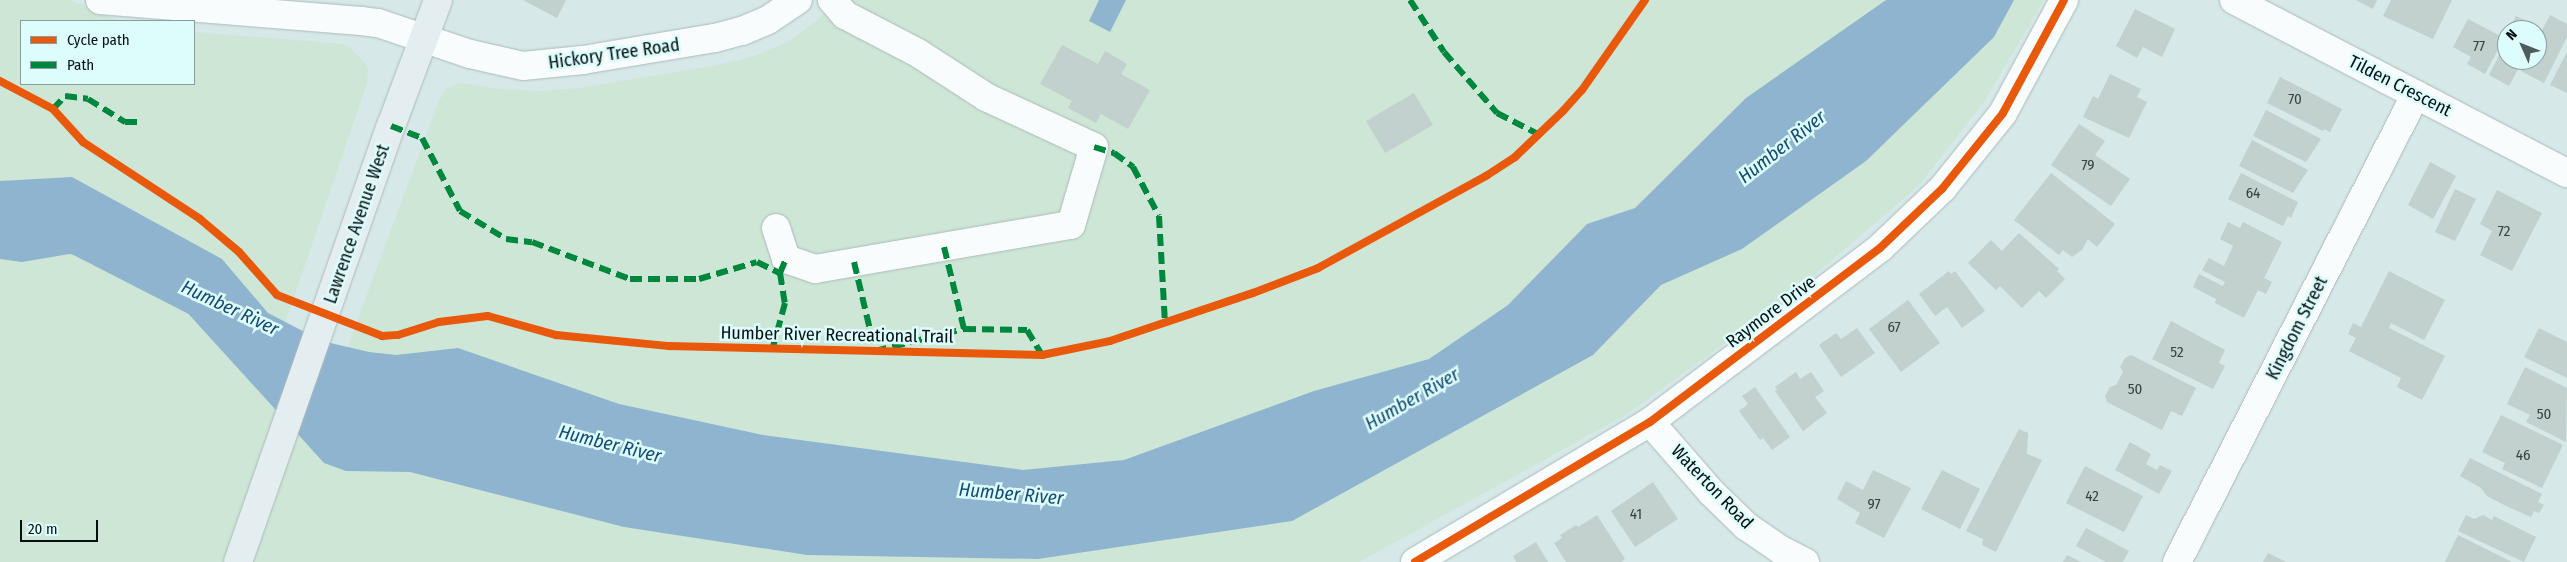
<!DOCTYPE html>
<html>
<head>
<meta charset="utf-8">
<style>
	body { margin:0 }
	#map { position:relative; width:2567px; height:562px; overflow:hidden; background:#d6e8e8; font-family:"Fira Sans Condensed",sans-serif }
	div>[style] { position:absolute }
	.green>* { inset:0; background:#cde6d5 }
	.water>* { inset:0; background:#8fb4d0 }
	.river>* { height:46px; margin:-23px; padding:0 23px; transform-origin:23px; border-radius:23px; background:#8fb4d0 }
	.building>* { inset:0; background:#c2d0ce }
	.roads { filter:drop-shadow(0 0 1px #acbaba) drop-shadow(0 0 1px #acbaba) }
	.minor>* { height:28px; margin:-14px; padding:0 14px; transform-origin:14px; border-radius:14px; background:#f9fcfc }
	.major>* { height:28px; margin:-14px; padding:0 14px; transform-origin:14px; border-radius:14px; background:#e4edef }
	.quiet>* { height:6px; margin-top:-3px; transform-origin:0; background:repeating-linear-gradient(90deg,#00873e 0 12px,transparent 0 18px) }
	.cycleway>* { height:8px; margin:-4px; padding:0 4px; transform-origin:4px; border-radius:4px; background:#e8590c }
	span { translate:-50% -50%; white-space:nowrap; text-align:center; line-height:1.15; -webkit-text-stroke:5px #ddfcfc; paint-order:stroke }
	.number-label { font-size:15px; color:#374242 }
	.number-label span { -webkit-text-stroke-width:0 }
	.street-label { font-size:18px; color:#061010 }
	.water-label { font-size:19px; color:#164a71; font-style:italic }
	.legend { position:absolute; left:20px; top:20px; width:175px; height:65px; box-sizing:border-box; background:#ddfcfc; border:1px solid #879e9e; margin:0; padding:6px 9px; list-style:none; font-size:15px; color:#061010 }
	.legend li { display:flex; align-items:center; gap:10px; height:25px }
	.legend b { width:25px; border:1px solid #879e9e }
	.north { position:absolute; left:2497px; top:20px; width:50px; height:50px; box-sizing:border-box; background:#ddfcfc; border:1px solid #879e9e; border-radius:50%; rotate:314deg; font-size:14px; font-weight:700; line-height:20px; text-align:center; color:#061010 }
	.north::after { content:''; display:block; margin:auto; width:18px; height:22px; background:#4f5c5c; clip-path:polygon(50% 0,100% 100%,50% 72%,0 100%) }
	.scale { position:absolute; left:20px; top:520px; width:78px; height:22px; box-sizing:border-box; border:2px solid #061010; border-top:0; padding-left:6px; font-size:15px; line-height:18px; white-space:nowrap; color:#061010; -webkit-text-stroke:4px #ddfcfc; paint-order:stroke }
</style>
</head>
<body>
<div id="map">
	<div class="green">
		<i style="clip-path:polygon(0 0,70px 0,120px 21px,21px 21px,21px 84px,194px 84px,194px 32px,343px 44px,350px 48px,364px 62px,368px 68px,367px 83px,261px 394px,310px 448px,439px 101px,446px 89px,459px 83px,498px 89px,542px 91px,579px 88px,718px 65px,751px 57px,786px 43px,818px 20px,834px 0,2044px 0,1984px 102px,1919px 185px,1794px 293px,1627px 414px,1359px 562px,0 562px)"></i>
	</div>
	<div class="water">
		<i style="clip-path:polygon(1099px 0,1126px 0,1110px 32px,1089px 21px)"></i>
		<i style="clip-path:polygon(1886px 0,2014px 0,1994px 37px,1866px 161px,1742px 249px,1661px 285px,1593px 355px,1292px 521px,1038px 559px,807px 555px,624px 527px,410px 472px,346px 471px,324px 463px,134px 254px,111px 247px,22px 262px,0 259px,0 181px,72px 177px,222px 259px,268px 313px,322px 341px,369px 352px,396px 355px,458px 348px,619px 404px,763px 435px,1023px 470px,1124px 460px,1314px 391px,1429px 359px,1508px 305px,1587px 224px,1635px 208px,1746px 98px)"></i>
	</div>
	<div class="river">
		<i style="left:0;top:210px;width:84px;rotate:15.9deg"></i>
		<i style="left:81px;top:233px;width:136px;rotate:27.1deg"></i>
	</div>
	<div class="building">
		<i style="clip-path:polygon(523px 0,566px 0,557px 18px)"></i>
		<i style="clip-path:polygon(2356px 0,2377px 0,2373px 9px)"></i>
		<i style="clip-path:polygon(2391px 0,2452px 0,2433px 39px,2383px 16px)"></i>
		<i style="clip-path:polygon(2135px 9px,2175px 29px,2162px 57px,2143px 47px,2137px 58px,2116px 46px)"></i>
		<i style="clip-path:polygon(2550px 15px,2567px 24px,2567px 37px,2544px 83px,2521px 71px,2527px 60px,2537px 60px,2537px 40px)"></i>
		<i style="clip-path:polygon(2516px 16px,2537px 26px,2535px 30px,2509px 30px)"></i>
		<i style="clip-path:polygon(2468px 19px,2504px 38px,2507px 34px,2507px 60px,2523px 60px,2509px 86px,2489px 75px,2505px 44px,2502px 42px,2485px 74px,2467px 64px,2471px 57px,2453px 47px)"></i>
		<i style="clip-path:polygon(1062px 45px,1098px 64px,1105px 51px,1127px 64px,1121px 74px,1150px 90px,1128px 129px,1101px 114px,1096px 123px,1068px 108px,1072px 101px,1040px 84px)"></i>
		<i style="clip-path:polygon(2567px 52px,2567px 93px,2550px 85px)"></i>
		<i style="clip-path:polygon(2110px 74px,2141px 89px,2137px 97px,2147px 102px,2129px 138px,2083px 117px,2093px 96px,2098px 99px)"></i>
		<i style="clip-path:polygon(2280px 77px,2342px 109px,2330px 132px,2324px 129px,2323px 131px,2267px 103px)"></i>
		<i style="clip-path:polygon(1414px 93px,1433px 125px,1385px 153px,1366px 121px)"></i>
		<i style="clip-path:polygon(2266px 110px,2321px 139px,2306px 162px,2253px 136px)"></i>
		<i style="clip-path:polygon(2079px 124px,2105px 141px,2095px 155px,2130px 179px,2111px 206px,2051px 165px)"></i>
		<i style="clip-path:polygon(2252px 140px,2308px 170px,2293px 193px,2239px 166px)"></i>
		<i style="clip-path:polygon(2430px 162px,2456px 176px,2433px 219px,2408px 205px)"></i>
		<i style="clip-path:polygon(2051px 173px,2115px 224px,2097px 247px,2088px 239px,2082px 250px,2072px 257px,2063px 250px,2059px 255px,2014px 220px)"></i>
		<i style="clip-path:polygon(2241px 173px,2298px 202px,2291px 218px,2288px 216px,2283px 226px,2228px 199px)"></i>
		<i style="clip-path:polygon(2455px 189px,2476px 199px,2455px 241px,2435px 232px)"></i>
		<i style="clip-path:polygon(2497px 190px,2542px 213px,2512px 271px,2480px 255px,2492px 231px,2480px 224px)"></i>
		<i style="clip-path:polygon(2228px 222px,2240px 228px,2243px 222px,2282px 242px,2264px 278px,2272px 282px,2266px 294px,2258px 290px,2244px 318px,2215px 303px,2216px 299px,2193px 287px,2199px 274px,2223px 286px,2225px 282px,2202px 270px,2209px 258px,2224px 266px,2233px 246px,2220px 239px)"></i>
		<i style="clip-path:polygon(2019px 233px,2059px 269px,2057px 271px,2065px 279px,2046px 298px,2039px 291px,2022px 308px,2000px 286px,1996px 290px,1968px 263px,1991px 240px,2002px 251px)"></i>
		<i style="clip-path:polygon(1949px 271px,1951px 274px,1955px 271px,1985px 311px,1962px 328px,1947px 307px,1935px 316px,1919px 294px)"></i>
		<i style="clip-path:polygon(2389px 271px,2445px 300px,2424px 340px,2391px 323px,2389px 328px,2445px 356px,2422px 400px,2397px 387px,2401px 378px,2349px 351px,2356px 338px,2348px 334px,2353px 323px,2361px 327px)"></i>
		<i style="clip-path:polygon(1908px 300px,1940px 343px,1901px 372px,1869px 329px)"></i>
		<i style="clip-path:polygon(2171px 321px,2225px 350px,2219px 363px,2225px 366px,2213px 389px,2152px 359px)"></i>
		<i style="clip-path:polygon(1857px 328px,1875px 353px,1841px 377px,1819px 345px,1836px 333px,1841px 339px)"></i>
		<i style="clip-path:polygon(2539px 328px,2567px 342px,2567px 378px,2524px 357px)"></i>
		<i style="clip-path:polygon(2131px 355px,2196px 388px,2182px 416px,2171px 411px,2162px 430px,2107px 402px,2105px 396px,2110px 387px,2116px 385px,2123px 372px,2120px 367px,2125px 358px)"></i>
		<i style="clip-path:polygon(2525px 367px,2567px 388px,2566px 442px,2526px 422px,2530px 415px,2507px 404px)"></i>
		<i style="clip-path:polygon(1796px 372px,1800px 379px,1811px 372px,1824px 391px,1815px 397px,1827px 413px,1803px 431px,1775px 391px,1777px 389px,1775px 387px)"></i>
		<i style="clip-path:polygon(1755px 387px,1790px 437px,1772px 450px,1763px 438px,1760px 440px,1739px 411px,1748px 404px,1742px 396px)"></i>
		<i style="clip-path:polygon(2501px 415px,2563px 445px,2542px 488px,2502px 469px,2505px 463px,2482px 452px)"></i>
		<i style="clip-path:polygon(2019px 429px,2028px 433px,2027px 454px,2042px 460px,1996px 552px,1982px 545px,1983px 539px,1966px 531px)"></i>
		<i style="clip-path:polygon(2130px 442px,2151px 454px,2146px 464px,2157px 470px,2160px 465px,2172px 471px,2159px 494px,2115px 470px)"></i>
		<i style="clip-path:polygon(2470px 458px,2542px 494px,2538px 502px,2544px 505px,2539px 513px,2534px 511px,2531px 517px,2506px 506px,2487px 496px,2481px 488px,2460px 476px)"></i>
		<i style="clip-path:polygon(2085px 466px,2143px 496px,2124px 532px,2066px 503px)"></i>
		<i style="clip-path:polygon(1873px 470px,1911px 488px,1884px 538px,1855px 523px,1860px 513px,1837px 499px,1846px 481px,1863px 490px)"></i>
		<i style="clip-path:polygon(1942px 470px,1980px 489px,1960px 529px,1921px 509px)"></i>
		<i style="clip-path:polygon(1653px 482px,1678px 519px,1635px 547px,1611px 511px)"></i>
		<i style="clip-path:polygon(1597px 515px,1625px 559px,1621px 562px,1566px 562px,1554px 543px,1562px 538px,1560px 535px,1576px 525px,1578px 527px)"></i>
		<i style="clip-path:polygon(2466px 515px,2474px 519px,2483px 515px,2492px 520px,2494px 516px,2536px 537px,2524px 562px,2458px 531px)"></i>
		<i style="clip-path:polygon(2086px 528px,2129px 551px,2123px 562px,2106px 562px,2076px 546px)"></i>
		<i style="clip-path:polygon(2458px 535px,2512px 562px,2445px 562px)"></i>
		<i style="clip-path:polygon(1536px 542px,1548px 562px,1516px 562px,1513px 556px)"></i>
		<i style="clip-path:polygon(2268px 553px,2286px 562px,2263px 562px)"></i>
		<i style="clip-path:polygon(2067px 555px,2081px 562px,2063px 562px)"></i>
	</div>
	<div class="roads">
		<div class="minor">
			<i style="left:100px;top:0;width:262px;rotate:4.6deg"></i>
			<i style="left:361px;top:21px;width:17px;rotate:7deg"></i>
			<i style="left:378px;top:23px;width:97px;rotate:18.6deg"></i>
			<i style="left:470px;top:54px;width:54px;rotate:12.8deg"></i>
			<i style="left:523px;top:66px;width:60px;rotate:-5.7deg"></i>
			<i style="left:583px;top:60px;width:134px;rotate:-9.5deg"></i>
			<i style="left:715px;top:38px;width:28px;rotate:-15deg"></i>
			<i style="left:742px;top:31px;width:28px;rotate:-23deg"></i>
			<i style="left:768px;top:20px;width:36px;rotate:-34deg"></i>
			<i style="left:2234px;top:0;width:375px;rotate:27.5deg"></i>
			<i style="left:776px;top:228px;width:33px;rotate:72deg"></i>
			<i style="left:786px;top:259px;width:31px;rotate:19deg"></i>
			<i style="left:815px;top:269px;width:260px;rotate:-9.8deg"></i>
			<i style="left:1071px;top:225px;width:81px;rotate:-73.6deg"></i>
			<i style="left:1094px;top:147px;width:119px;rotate:-155.2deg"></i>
			<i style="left:986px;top:97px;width:81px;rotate:-147.1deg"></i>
			<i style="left:918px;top:53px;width:82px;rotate:-152.5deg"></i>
			<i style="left:845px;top:15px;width:20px;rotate:-131deg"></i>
			<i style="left:1650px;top:422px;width:93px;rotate:48.9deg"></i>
			<i style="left:1711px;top:492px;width:49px;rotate:44.2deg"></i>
			<i style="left:1746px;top:526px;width:42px;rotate:34.4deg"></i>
			<i style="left:1781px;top:550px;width:27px;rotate:27deg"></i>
			<i style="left:1415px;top:562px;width:274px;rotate:-30.8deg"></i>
			<i style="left:1650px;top:422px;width:288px;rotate:-37.1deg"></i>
			<i style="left:1880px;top:248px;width:86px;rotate:-43.6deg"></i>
			<i style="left:1942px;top:189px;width:97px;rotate:-51.2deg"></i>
			<i style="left:2003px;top:113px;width:128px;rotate:-61.6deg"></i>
			<i style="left:2177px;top:562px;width:525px;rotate:-62.95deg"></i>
		</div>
		<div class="major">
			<i style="left:238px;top:562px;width:462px;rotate:-70.7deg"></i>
			<i style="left:391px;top:126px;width:134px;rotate:-69.5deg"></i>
		</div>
	</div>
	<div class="quiet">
		<i style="left:1410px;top:0;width:62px;rotate:56.8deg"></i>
		<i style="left:1444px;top:52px;width:81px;rotate:49deg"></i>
		<i style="left:1497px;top:113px;width:48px;rotate:27.1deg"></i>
		<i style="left:53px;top:109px;width:18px;rotate:-47deg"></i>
		<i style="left:65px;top:96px;width:23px;rotate:7deg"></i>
		<i style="left:88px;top:99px;width:44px;rotate:31.9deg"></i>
		<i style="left:125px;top:122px;width:16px"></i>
		<i style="left:391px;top:126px;width:33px;rotate:21deg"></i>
		<i style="left:422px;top:138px;width:82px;rotate:62.5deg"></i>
		<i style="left:460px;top:211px;width:54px;rotate:31.3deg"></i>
		<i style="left:506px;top:239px;width:26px;rotate:7deg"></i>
		<i style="left:532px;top:242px;width:105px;rotate:20.7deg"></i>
		<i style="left:630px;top:279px;width:69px"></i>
		<i style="left:699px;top:279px;width:60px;rotate:-16.3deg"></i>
		<i style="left:757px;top:262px;width:25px;rotate:26deg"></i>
		<i style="left:780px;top:273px;width:30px;rotate:81deg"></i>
		<i style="left:785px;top:303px;width:46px;rotate:105.3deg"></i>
		<i style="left:1094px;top:147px;width:21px;rotate:17deg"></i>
		<i style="left:1114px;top:153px;width:24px;rotate:36deg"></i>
		<i style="left:1133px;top:167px;width:55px;rotate:62deg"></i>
		<i style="left:1159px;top:216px;width:106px;rotate:86.8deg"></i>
		<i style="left:944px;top:247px;width:84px;rotate:76.3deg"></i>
		<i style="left:854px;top:262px;width:91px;rotate:76.7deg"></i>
		<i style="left:875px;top:351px;width:92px;rotate:-13.9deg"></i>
		<i style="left:964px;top:329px;width:63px;rotate:0.9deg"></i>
		<i style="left:1027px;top:330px;width:29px;rotate:59deg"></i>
		<i style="left:780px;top:273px;width:15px;rotate:-67deg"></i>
	</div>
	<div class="cycleway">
		<i style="left:0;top:81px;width:60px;rotate:27.8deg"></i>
		<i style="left:53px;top:109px;width:45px;rotate:47.7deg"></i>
		<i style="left:83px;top:142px;width:140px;rotate:33.3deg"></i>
		<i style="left:200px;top:219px;width:51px;rotate:40.2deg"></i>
		<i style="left:239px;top:252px;width:57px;rotate:48.5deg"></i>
		<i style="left:277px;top:295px;width:113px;rotate:21.3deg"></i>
		<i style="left:382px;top:336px;width:16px;rotate:-4deg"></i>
		<i style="left:398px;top:335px;width:43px;rotate:-17.6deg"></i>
		<i style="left:439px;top:322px;width:49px;rotate:-7deg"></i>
		<i style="left:488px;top:316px;width:71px;rotate:15.6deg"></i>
		<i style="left:556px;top:335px;width:114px;rotate:5.6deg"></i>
		<i style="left:669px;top:346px;width:373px;rotate:1.4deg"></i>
		<i style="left:1042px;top:355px;width:69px;rotate:-11.6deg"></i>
		<i style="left:1110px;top:341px;width:151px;rotate:-18.6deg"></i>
		<i style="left:1253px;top:293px;width:70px;rotate:-21deg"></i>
		<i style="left:1318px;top:268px;width:192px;rotate:-28.7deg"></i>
		<i style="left:1486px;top:176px;width:35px;rotate:-33deg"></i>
		<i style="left:1515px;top:157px;width:66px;rotate:-43.8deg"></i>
		<i style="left:1563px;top:111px;width:28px;rotate:-48deg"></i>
		<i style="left:1582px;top:90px;width:110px;rotate:-55deg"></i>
		<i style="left:1415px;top:562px;width:274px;rotate:-30.8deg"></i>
		<i style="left:1650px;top:422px;width:288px;rotate:-37.1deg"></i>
		<i style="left:1880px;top:248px;width:86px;rotate:-43.6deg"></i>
		<i style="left:1942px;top:189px;width:97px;rotate:-51.2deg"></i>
		<i style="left:2003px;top:113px;width:128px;rotate:-61.6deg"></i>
	</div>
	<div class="number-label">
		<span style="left:2479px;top:47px">77</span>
		<span style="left:2295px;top:100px">70</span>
		<span style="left:2088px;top:166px">79</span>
		<span style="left:2253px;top:194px">64</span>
		<span style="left:2504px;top:232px">72</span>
		<span style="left:1894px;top:328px">67</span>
		<span style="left:2177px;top:353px">52</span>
		<span style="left:2135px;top:390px">50</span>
		<span style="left:2544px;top:415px">50</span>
		<span style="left:2523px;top:456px">46</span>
		<span style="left:2092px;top:497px">42</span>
		<span style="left:1874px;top:505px">97</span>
		<span style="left:1636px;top:515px">41</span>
	</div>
	<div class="street-label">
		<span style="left:614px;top:54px;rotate:-8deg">Hickory Tree Road</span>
		<span style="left:2400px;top:86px;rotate:27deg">Tilden Crescent</span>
		<span style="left:357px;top:224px;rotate:-71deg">Lawrence Avenue West</span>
		<span style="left:1771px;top:312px;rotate:-37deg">Raymore Drive</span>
		<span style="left:2297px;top:328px;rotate:-63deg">Kingdom Street</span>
		<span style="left:837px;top:335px;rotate:1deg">Humber River Recreational Trail</span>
		<span style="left:1712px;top:487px;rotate:46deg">Waterton Road</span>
	</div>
	<div class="water-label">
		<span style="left:1782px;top:147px;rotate:-38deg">Humber River</span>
		<span style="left:230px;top:308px;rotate:25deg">Humber River</span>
		<span style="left:1412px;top:399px;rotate:-30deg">Humber River</span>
		<span style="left:610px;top:444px;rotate:14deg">Humber River</span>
		<span style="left:1011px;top:494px;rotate:5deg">Humber River</span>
	</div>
	<ul class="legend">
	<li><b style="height:6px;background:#e8590c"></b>Cycle path</li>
	<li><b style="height:6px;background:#00873e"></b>Path</li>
	</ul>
	<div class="north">N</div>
	<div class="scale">20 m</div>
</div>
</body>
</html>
